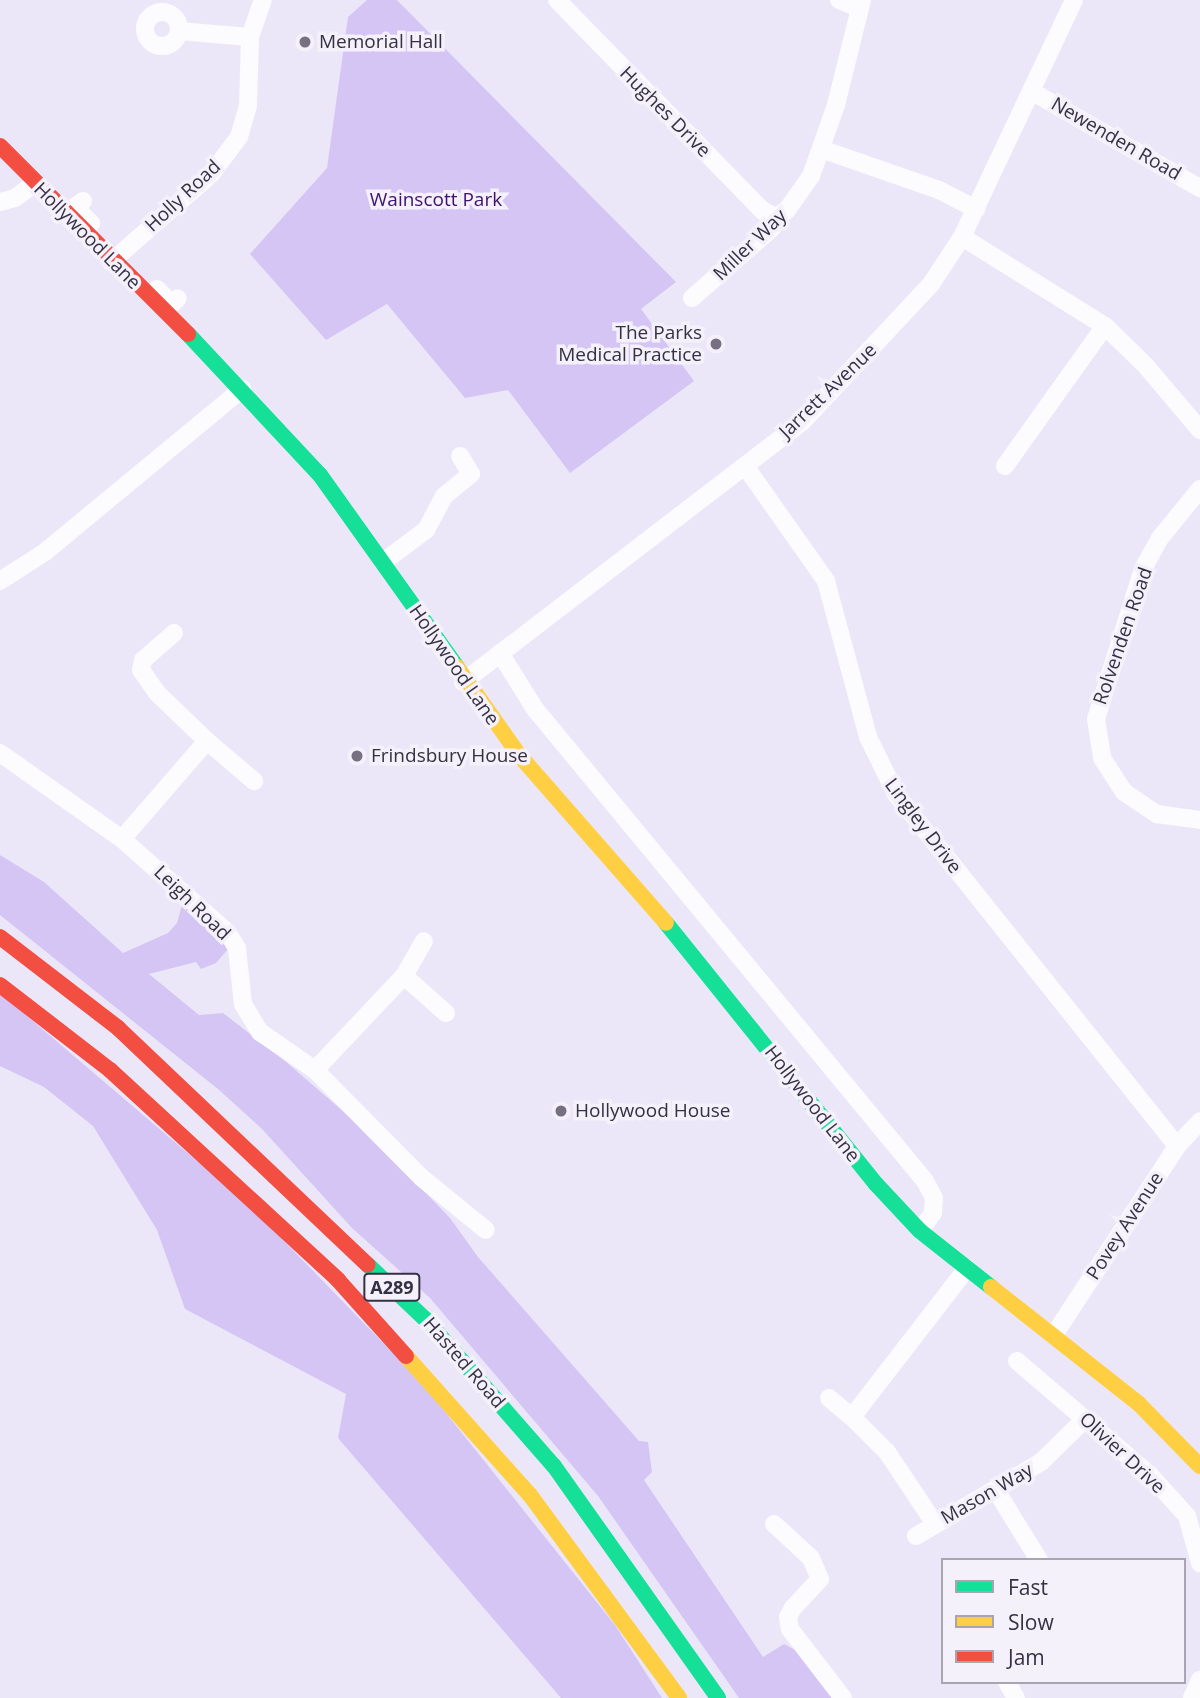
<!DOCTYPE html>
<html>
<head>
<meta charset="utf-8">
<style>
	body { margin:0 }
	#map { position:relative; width:1200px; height:1698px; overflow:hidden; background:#ece7f8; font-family:"Open Sans",sans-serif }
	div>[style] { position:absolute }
	.green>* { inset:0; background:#d5c5f5 }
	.street>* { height:18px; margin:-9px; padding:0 9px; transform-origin:9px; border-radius:9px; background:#fcfbfe }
	.street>.ring { margin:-9px; padding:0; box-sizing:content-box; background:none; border:18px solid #fcfbfe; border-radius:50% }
	.fast>* { height:16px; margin:-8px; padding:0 8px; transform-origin:8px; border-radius:8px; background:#16e098 }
	.slow>* { height:16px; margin:-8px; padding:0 8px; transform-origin:8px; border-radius:8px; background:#ffcf43 }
	.jam>* { height:16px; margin:-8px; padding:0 8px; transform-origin:8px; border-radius:8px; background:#f24e42 }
	.dots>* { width:19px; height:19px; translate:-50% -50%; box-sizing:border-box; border:4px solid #f4f1fb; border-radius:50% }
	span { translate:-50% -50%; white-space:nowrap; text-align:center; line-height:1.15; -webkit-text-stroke:7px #f4f1fb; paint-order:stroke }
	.shield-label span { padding:2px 5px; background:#f4f1fb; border:2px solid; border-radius:5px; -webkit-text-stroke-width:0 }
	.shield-label { font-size:18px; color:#363043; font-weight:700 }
	.poi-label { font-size:19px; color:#363043 }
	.left { translate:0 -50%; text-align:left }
	.right { translate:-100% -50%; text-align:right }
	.street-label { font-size:19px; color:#363043 }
	.park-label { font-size:19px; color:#3d116d }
	.legend { position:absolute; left:941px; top:1558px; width:245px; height:126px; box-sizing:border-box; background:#f4f1fb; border:2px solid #a8a4b1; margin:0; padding:9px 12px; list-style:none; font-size:21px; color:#363043 }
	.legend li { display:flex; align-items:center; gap:14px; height:35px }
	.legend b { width:35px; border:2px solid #a8a4b1 }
</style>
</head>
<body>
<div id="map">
	<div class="green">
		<i style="clip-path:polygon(367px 0,397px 0,676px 282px,641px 309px,694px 381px,570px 473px,508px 390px,465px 398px,387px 304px,326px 340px,250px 254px,327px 168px,348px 17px)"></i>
		<i style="clip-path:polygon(0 855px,44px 882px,123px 953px,168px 933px,177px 923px,182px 905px,221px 933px,229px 948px,216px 963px,201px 969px,196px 962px,149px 974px,199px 1015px,223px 1013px,285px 1061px,367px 1132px,450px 1218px,478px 1257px,639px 1441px,648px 1442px,652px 1472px,644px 1480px,763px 1657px,784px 1644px,799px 1652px,833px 1698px,739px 1698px,598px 1496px,430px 1298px,352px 1228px,262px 1129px,218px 1089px,0 915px)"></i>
		<i style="clip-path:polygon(0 993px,251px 1207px,422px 1383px,615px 1625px,662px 1698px,561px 1698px,338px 1438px,346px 1394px,185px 1309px,157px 1230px,93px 1126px,44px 1087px,0 1066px)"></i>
	</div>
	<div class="street">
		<i style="left:557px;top:0;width:295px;rotate:45.7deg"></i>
		<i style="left:763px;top:211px;width:14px;rotate:25deg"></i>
		<i style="left:839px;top:0;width:22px;rotate:22deg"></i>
		<i class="ring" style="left:145px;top:12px;width:16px;height:16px"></i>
		<i style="left:179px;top:31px;width:71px;rotate:4.8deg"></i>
		<i style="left:1031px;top:91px;width:195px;rotate:29.9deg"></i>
		<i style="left:821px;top:149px;width:125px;rotate:19.2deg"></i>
		<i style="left:939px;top:190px;width:42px;rotate:27.2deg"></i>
		<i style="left:83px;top:201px;width:10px;rotate:143deg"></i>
		<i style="left:75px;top:207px;width:23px;rotate:45deg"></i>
		<i style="left:0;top:202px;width:16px;rotate:-15deg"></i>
		<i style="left:15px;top:198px;width:25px;rotate:-37deg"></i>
		<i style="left:962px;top:237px;width:168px;rotate:31.9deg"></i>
		<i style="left:1105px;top:326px;width:57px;rotate:44.3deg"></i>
		<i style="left:1146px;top:366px;width:84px;rotate:49.8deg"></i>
		<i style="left:111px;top:262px;width:133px;rotate:-41.3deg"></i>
		<i style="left:211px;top:174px;width:46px;rotate:-52.9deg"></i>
		<i style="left:239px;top:137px;width:33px;rotate:-74deg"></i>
		<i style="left:248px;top:105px;width:68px;rotate:-88.3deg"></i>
		<i style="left:250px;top:37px;width:39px;rotate:-71deg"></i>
		<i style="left:157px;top:289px;width:21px;rotate:45deg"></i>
		<i style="left:172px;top:304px;width:8px;rotate:-45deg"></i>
		<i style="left:692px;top:298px;width:106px;rotate:-41.2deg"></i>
		<i style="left:772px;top:228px;width:12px;rotate:-70deg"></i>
		<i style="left:776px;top:217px;width:13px;rotate:-32deg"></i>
		<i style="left:787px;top:210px;width:42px;rotate:-54.8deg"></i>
		<i style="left:811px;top:176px;width:75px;rotate:-70.6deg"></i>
		<i style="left:836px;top:105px;width:108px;rotate:-76.1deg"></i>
		<i style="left:745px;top:466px;width:141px;rotate:54.8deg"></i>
		<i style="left:826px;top:581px;width:162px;rotate:74.9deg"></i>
		<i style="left:868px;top:737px;width:64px;rotate:63.8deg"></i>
		<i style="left:896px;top:794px;width:450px;rotate:51.4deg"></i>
		<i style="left:1005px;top:466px;width:172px;rotate:-54.5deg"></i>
		<i style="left:1200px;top:489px;width:63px;rotate:129.2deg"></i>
		<i style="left:1160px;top:538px;width:35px;rotate:119deg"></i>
		<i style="left:1143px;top:569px;width:157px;rotate:107.4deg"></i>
		<i style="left:1096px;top:719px;width:39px;rotate:81deg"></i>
		<i style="left:1102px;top:758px;width:40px;rotate:57.1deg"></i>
		<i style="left:1124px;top:792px;width:40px;rotate:34deg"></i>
		<i style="left:1157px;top:814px;width:43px;rotate:7.9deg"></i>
		<i style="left:383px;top:562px;width:54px;rotate:-36.7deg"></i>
		<i style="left:426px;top:530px;width:38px;rotate:-62deg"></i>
		<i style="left:444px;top:496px;width:35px;rotate:-39deg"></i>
		<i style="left:471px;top:474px;width:21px;rotate:-121deg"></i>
		<i style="left:0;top:581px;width:54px;rotate:-32.8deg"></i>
		<i style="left:45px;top:552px;width:256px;rotate:-39.6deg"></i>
		<i style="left:174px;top:633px;width:41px;rotate:138.9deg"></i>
		<i style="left:143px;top:660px;width:10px;rotate:101deg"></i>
		<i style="left:141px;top:670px;width:28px;rotate:55deg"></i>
		<i style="left:157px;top:693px;width:69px;rotate:43.8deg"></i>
		<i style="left:500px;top:653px;width:66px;rotate:58deg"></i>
		<i style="left:535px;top:709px;width:612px;rotate:50.43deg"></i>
		<i style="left:925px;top:1181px;width:19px;rotate:62deg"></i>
		<i style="left:934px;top:1198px;width:15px;rotate:94deg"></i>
		<i style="left:933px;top:1213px;width:22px;rotate:126deg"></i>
		<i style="left:463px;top:682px;width:427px;rotate:-37.5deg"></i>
		<i style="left:802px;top:422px;width:189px;rotate:-46.9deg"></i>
		<i style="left:931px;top:284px;width:56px;rotate:-56.6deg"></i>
		<i style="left:962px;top:237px;width:262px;rotate:-64.7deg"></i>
		<i style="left:0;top:753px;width:149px;rotate:35.2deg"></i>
		<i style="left:122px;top:839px;width:140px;rotate:41.5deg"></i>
		<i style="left:227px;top:932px;width:19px;rotate:58deg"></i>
		<i style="left:237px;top:948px;width:56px;rotate:83.9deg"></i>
		<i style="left:243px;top:1004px;width:33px;rotate:59deg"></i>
		<i style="left:260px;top:1032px;width:67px;rotate:34.6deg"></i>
		<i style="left:315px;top:1070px;width:152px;rotate:45.3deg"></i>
		<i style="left:422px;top:1178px;width:82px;rotate:39.1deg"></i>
		<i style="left:122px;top:839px;width:130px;rotate:-49.1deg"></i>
		<i style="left:207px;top:741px;width:62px;rotate:40.4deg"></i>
		<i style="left:404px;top:976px;width:40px;rotate:-60.3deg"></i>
		<i style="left:315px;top:1070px;width:129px;rotate:-46.6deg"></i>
		<i style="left:404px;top:976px;width:56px;rotate:41.4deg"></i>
		<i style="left:1054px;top:1335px;width:225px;rotate:-56.9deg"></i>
		<i style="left:1177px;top:1146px;width:34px;rotate:-47deg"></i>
		<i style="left:1017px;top:1361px;width:174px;rotate:40.6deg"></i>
		<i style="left:1149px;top:1474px;width:57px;rotate:47.9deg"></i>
		<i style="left:1187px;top:1516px;width:49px;rotate:74.5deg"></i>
		<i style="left:829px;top:1398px;width:30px;rotate:40deg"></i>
		<i style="left:997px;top:1492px;width:80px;rotate:58.3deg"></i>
		<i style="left:774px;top:1524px;width:50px;rotate:42.6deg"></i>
		<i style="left:811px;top:1558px;width:23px;rotate:67deg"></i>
		<i style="left:820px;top:1579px;width:40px;rotate:133deg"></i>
		<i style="left:793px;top:1608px;width:10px;rotate:119deg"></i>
		<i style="left:788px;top:1617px;width:12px;rotate:81deg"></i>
		<i style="left:790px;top:1629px;width:87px;rotate:52.5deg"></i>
		<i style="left:935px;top:1524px;width:87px;rotate:-123.7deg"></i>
		<i style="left:887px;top:1452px;width:49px;rotate:-135deg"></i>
		<i style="left:852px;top:1417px;width:188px;rotate:-52.3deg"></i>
		<i style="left:916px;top:1536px;width:145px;rotate:-30.6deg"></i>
		<i style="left:1041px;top:1462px;width:62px;rotate:-44.3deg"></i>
		<i style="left:1007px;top:1682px;width:18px;rotate:61deg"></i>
		<i style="left:1192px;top:1698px;width:20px;rotate:-66deg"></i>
	</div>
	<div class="fast">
		<i style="left:188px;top:334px;width:193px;rotate:46.9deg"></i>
		<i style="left:320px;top:475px;width:236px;rotate:54.5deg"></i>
		<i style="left:666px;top:923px;width:335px;rotate:51.2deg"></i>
		<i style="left:876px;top:1184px;width:64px;rotate:46.9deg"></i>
		<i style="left:920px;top:1231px;width:90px;rotate:38.3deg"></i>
		<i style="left:368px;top:1265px;width:80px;rotate:43.5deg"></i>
		<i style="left:426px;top:1320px;width:194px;rotate:48.8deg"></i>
		<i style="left:554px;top:1466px;width:284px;rotate:54.7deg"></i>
	</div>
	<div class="slow">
		<i style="left:457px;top:667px;width:108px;rotate:54.8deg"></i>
		<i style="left:519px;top:755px;width:223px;rotate:48.8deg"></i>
		<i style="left:991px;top:1287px;width:189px;rotate:38.3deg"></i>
		<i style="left:1139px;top:1404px;width:87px;rotate:45.5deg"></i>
		<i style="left:406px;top:1356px;width:186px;rotate:48.3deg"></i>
		<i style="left:530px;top:1495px;width:252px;rotate:53.7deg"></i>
	</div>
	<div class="jam">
		<i style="left:0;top:146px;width:266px;rotate:45deg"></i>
		<i style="left:0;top:937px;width:149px;rotate:37.6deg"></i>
		<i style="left:118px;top:1028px;width:344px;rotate:43.5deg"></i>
		<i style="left:0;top:985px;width:139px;rotate:37.7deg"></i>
		<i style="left:110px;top:1070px;width:310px;rotate:42.6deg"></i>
		<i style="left:338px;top:1280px;width:102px;rotate:48.2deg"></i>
	</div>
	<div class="dots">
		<i style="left:305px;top:42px;background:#767082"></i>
		<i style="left:716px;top:344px;background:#767082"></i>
		<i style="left:357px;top:756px;background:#767082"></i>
		<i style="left:561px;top:1111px;background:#767082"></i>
	</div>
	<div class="shield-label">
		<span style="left:392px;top:1287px">A289</span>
	</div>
	<div class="poi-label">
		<span class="left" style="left:319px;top:42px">Memorial Hall</span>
		<span class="right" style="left:702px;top:344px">The Parks<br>Medical Practice</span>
		<span class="left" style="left:371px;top:756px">Frindsbury House</span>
		<span class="left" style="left:575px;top:1111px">Hollywood House</span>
	</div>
	<div class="street-label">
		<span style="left:665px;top:112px;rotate:45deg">Hughes Drive</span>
		<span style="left:1116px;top:139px;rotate:30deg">Newenden Road</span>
		<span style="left:183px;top:196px;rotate:-43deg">Holly Road</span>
		<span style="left:87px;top:236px;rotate:45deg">Hollywood Lane</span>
		<span style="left:750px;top:245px;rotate:-44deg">Miller Way</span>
		<span style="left:828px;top:391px;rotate:-44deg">Jarrett Avenue</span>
		<span style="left:1123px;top:636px;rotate:-71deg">Rolvenden Road</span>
		<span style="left:454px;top:665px;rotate:55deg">Hollywood Lane</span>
		<span style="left:923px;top:826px;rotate:53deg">Lingley Drive</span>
		<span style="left:192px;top:903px;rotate:44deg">Leigh Road</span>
		<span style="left:812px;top:1104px;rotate:52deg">Hollywood Lane</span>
		<span style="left:1125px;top:1226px;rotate:-57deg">Povey Avenue</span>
		<span style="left:464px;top:1363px;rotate:49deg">Hasted Road</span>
		<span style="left:1122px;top:1453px;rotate:43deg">Olivier Drive</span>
		<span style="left:987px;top:1494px;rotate:-30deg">Mason Way</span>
	</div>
	<div class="park-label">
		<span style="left:436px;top:200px">Wainscott Park</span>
	</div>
	<ul class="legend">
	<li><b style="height:9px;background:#16e098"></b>Fast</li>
	<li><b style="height:9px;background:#ffcf43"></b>Slow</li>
	<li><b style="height:9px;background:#f24e42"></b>Jam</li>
	</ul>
</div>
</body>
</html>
